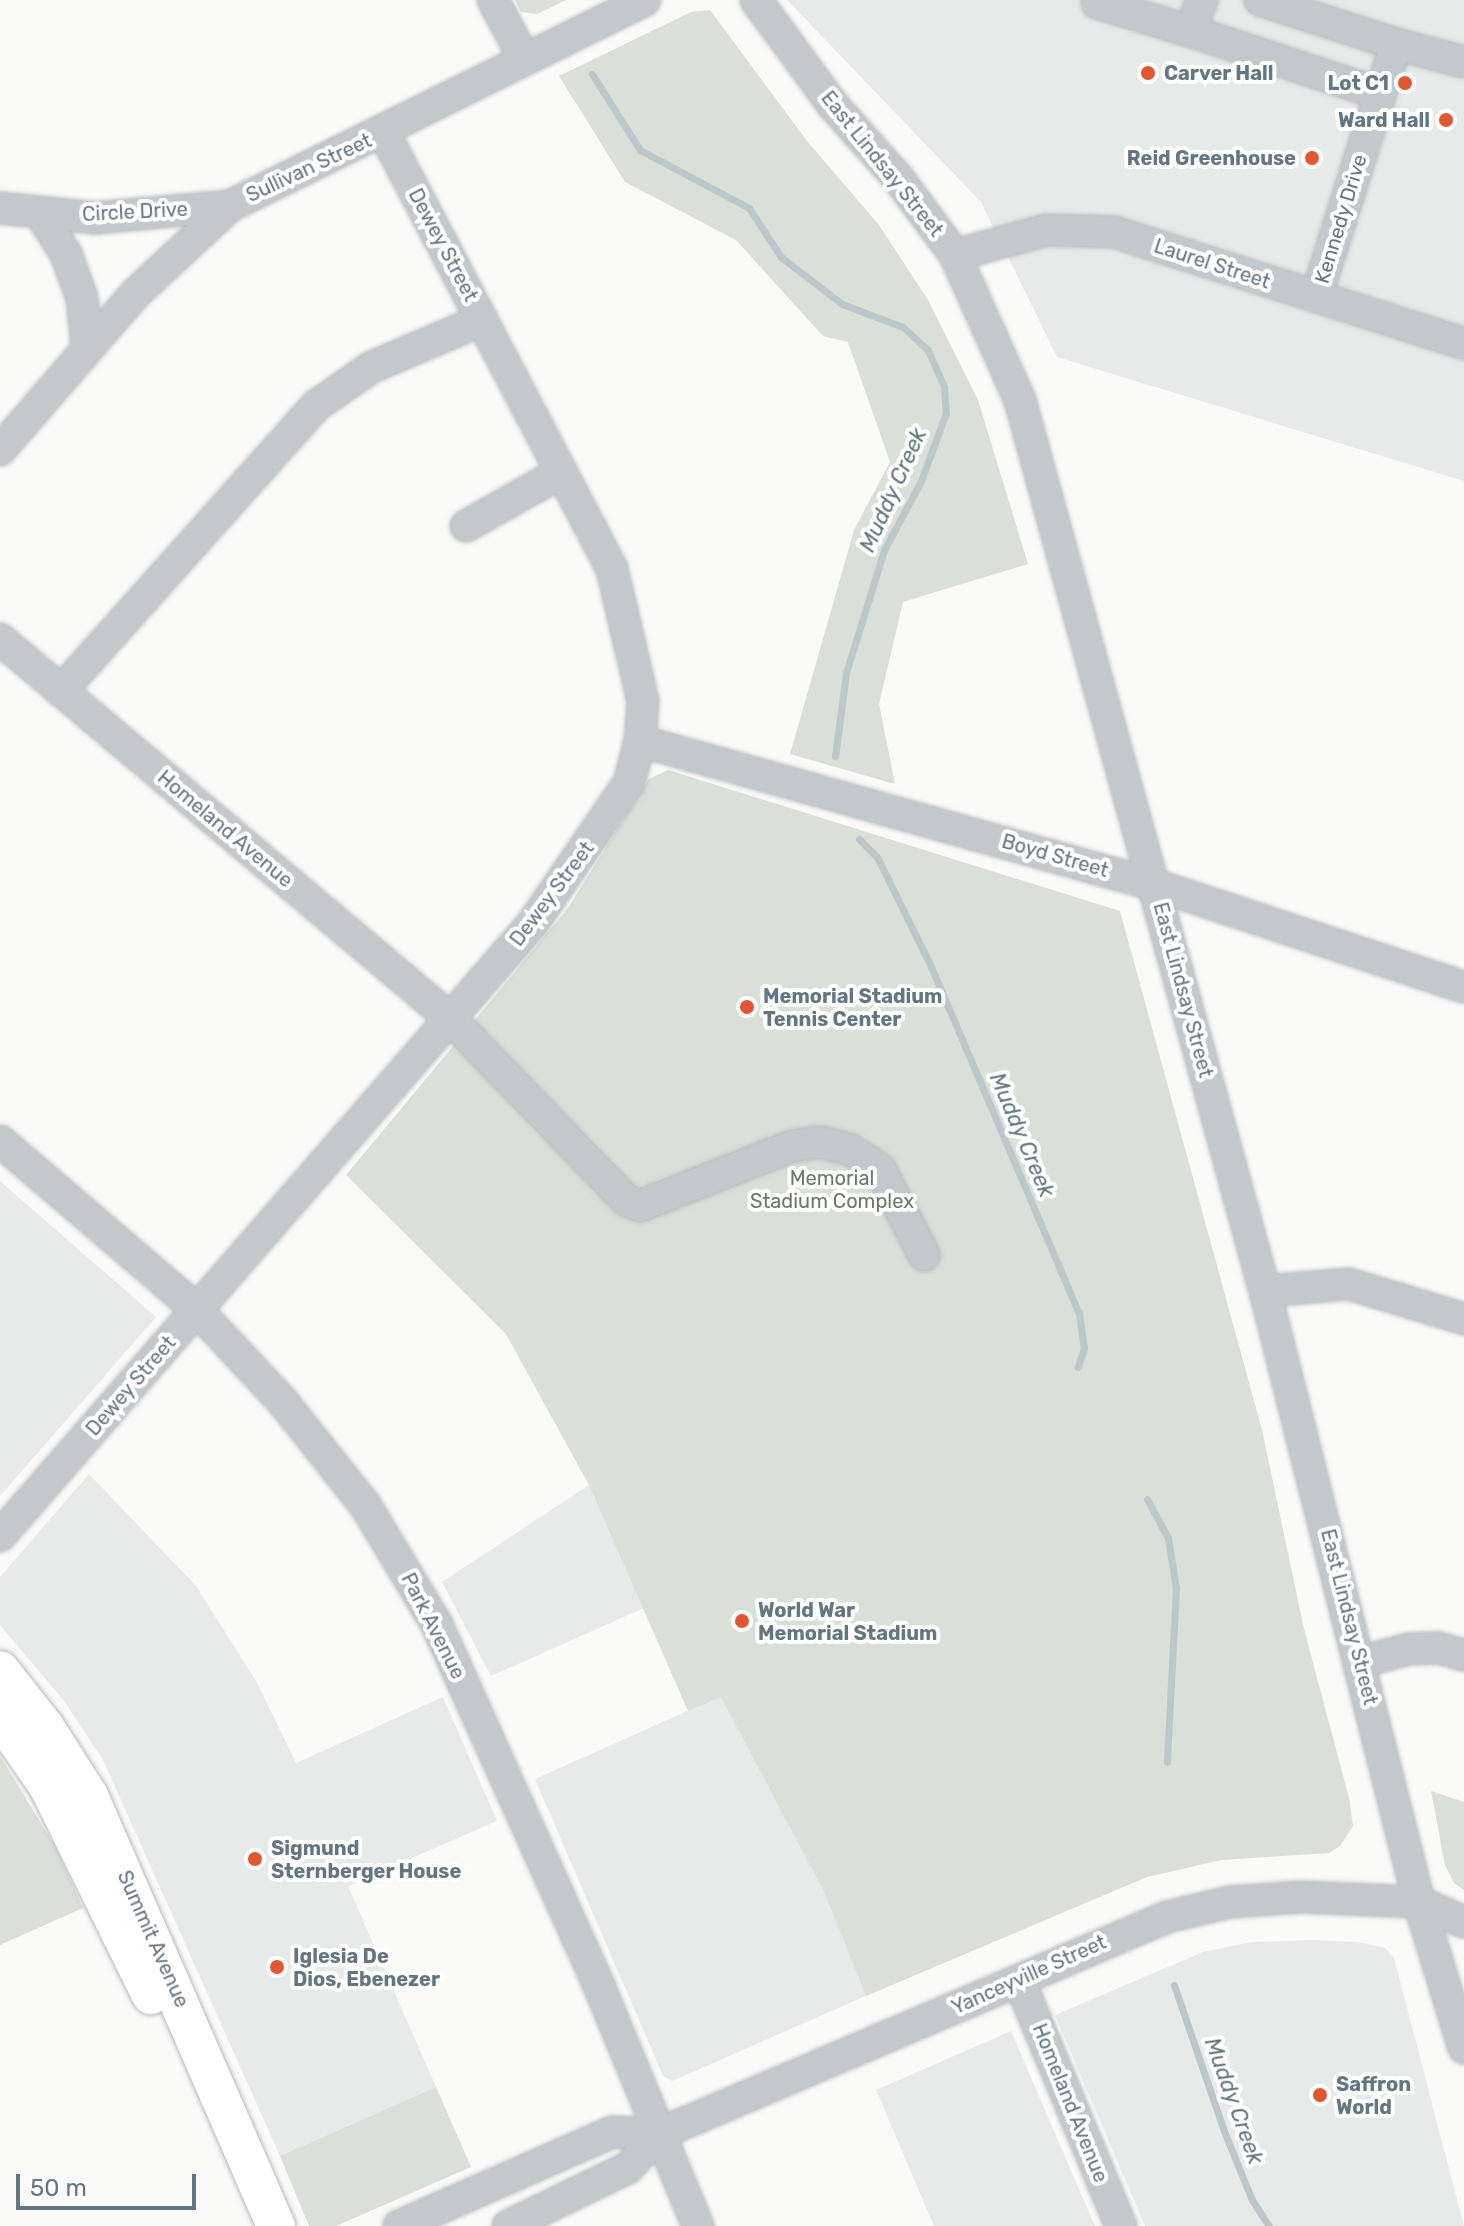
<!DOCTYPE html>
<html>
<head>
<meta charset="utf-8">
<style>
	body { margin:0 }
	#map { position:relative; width:1464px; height:2226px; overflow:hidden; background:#fafaf8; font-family:Rubik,sans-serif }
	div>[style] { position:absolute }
	.built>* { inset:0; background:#e8e9e9 }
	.green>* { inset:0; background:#dadfd7 }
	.stream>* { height:7px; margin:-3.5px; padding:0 3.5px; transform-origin:3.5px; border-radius:3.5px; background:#bbc7cb }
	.roads { filter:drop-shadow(0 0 2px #b5babe) drop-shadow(0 0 2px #b5babe) }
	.minor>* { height:30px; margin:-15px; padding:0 15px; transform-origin:15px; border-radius:15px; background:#c3c8cc }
	.major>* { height:38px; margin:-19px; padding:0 19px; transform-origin:19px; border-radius:19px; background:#fff }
	.dots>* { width:22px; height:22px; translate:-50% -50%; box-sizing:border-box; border:4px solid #fff; border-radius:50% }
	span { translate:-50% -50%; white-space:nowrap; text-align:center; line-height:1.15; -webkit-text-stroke:8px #fff; paint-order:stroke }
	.poi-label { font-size:20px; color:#657683; font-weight:700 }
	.left { translate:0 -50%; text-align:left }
	.right { translate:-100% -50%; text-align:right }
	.street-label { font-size:20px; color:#657683 }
	.park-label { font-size:20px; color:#687a64 }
	.water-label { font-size:22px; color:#60757c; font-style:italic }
	.scale { position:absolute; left:16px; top:2174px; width:180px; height:36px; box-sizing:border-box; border:4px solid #657683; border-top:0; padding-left:10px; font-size:24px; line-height:28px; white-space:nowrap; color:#657683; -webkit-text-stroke:6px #fff; paint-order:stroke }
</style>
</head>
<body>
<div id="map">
	<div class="built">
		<i style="clip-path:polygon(787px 0,1464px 0,1464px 481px,1057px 357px,981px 202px)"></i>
		<i style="clip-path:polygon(0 1181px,156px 1317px,0 1496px)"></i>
		<i style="clip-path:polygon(89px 1474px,196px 1586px,256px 1681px,296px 1763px,443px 1697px,497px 1821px,348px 1886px,436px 2087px,280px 2156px,103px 1760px,65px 1702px,0 1625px,0 1577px)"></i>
		<i style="clip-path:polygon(589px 1485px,644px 1608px,491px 1676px,442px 1582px)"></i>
		<i style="clip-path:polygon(721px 1696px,824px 1892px,866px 1996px,672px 2081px,663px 2076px,535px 1779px)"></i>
		<i style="clip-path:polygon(1312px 1940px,1358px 1942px,1385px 1948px,1394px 1958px,1464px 2226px,1145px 2226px,1055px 2015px,1203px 1952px,1252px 1942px)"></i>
		<i style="clip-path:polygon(1011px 2031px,1095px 2226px,934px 2226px,876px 2090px)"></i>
	</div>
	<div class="green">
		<i style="clip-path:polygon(515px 0,566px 0,537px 14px,521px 12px)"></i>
		<i style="clip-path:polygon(710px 10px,807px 141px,879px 225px,928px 300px,978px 400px,1028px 564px,903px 602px,879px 704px,895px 784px,790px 754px,854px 530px,890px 462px,848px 342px,823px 336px,736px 240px,625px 182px,559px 76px,691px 12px)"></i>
		<i style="clip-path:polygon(668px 770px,1120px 911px,1262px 1430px,1304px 1629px,1349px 1798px,1353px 1826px,1340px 1846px,1329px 1853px,1221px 1860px,1147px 1877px,866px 1996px,824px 1892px,721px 1697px,688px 1711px,589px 1485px,506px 1334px,346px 1175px,568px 908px,649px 779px)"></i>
		<i style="clip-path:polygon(0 1756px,56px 1848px,83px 1908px,0 1945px)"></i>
		<i style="clip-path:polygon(1431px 1791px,1464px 1802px,1464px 1890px,1454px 1883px,1445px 1865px)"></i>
		<i style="clip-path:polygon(436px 2087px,471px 2167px,336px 2226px,309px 2226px,280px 2156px)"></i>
	</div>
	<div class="stream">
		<i style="left:592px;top:74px;width:90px;rotate:57.7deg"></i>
		<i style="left:640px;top:150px;width:123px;rotate:28deg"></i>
		<i style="left:749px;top:208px;width:59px;rotate:56.9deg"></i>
		<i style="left:781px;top:257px;width:77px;rotate:37.6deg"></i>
		<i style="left:842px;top:304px;width:65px;rotate:20.7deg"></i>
		<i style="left:903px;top:327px;width:34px;rotate:43deg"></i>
		<i style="left:928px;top:350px;width:40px;rotate:66.6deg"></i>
		<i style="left:944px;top:387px;width:26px;rotate:86deg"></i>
		<i style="left:946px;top:413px;width:72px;rotate:110.2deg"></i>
		<i style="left:921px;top:481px;width:78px;rotate:118.2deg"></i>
		<i style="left:884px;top:550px;width:129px;rotate:107.2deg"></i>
		<i style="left:846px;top:673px;width:84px;rotate:97.5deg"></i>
		<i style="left:859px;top:839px;width:25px;rotate:45deg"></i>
		<i style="left:877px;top:857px;width:117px;rotate:63.7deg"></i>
		<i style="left:929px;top:962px;width:382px;rotate:66.9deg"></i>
		<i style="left:1079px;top:1313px;width:35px;rotate:82deg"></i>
		<i style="left:1084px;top:1348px;width:20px;rotate:108deg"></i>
		<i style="left:1147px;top:1499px;width:44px;rotate:61.7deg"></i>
		<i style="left:1168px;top:1538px;width:51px;rotate:80.9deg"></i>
		<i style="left:1176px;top:1588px;width:174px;rotate:93deg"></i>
		<i style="left:1174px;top:1985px;width:154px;rotate:71.1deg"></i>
		<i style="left:1224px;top:2131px;width:74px;rotate:67.9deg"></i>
		<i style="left:1252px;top:2200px;width:31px;rotate:57deg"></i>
	</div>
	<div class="roads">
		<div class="minor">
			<i style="left:493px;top:0;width:66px;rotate:61.9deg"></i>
			<i style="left:756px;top:0;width:129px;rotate:53.8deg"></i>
			<i style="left:832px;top:104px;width:99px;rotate:48.3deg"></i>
			<i style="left:898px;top:178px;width:96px;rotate:53.5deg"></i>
			<i style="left:955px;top:255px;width:159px;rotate:65.9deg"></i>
			<i style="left:1020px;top:400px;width:924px;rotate:74.63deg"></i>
			<i style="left:1265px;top:1291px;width:630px;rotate:75.85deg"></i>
			<i style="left:1419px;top:1902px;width:153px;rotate:72.9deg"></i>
			<i style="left:1202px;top:0;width:33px;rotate:111deg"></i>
			<i style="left:1190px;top:31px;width:200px;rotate:18.3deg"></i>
			<i style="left:1260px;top:0;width:143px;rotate:17.9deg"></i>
			<i style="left:1396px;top:44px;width:265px;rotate:107.5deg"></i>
			<i style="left:1097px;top:3px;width:97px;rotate:16.8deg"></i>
			<i style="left:1396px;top:44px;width:70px;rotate:14.8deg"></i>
			<i style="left:0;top:208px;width:96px;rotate:6deg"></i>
			<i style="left:95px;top:218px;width:136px;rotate:-5.1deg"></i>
			<i style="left:40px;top:213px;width:49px;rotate:57.6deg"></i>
			<i style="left:66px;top:254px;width:47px;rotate:70deg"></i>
			<i style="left:82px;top:298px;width:49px;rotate:84.2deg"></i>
			<i style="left:955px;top:255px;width:95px;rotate:-15.2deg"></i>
			<i style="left:1047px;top:230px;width:67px;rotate:1.7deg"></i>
			<i style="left:1114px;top:232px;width:367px;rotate:17.7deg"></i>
			<i style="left:0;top:450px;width:206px;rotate:-49.1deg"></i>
			<i style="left:135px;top:294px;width:129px;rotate:-42.8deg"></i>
			<i style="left:230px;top:206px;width:463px;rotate:-26.4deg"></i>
			<i style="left:466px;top:526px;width:110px;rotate:-29.4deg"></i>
			<i style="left:0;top:639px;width:590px;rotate:40.12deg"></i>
			<i style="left:451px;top:1019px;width:252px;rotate:46deg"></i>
			<i style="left:626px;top:1200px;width:15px;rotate:23deg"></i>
			<i style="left:640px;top:1206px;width:163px;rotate:-21.5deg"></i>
			<i style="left:792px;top:1146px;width:29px;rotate:-8deg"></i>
			<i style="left:821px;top:1142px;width:31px;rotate:15deg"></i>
			<i style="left:851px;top:1150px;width:35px;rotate:33deg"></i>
			<i style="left:880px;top:1169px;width:97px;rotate:62.9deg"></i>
			<i style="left:61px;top:691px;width:384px;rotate:-48.2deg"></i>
			<i style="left:317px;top:405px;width:67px;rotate:-34.6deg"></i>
			<i style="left:372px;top:367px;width:120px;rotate:-23.1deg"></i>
			<i style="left:640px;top:741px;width:535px;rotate:15.62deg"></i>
			<i style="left:1155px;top:885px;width:325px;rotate:18.3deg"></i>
			<i style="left:0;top:1141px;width:260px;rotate:40.6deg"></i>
			<i style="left:197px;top:1310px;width:126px;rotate:46.9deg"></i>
			<i style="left:283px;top:1402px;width:132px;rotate:51.5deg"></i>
			<i style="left:365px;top:1505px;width:140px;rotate:59deg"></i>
			<i style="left:437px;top:1625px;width:396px;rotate:65.8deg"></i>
			<i style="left:599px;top:1986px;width:260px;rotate:67.6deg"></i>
			<i style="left:1265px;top:1291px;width:84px;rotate:-4.8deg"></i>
			<i style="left:1349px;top:1284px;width:120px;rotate:16.9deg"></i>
			<i style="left:0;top:1536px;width:812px;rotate:-48.99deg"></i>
			<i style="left:533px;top:923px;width:170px;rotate:-55.6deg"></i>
			<i style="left:629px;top:783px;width:43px;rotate:-75.3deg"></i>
			<i style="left:640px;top:741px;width:40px;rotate:-85.7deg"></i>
			<i style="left:643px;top:701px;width:136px;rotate:-103.2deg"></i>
			<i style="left:612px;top:569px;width:492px;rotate:-117.6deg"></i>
			<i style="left:1361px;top:1662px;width:50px;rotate:-15.2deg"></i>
			<i style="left:1409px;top:1649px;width:30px;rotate:-2deg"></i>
			<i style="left:1439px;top:1648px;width:26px;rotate:16deg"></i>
			<i style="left:1019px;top:1980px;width:266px;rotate:67.5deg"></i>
			<i style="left:399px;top:2226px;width:233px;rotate:-23.8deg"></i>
			<i style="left:612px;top:2132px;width:47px;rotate:2.4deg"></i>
			<i style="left:508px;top:2226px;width:133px;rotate:-25.8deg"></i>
			<i style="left:628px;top:2168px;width:46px;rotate:-47.6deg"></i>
			<i style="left:659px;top:2134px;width:552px;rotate:-23.13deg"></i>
			<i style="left:1167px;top:1917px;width:65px;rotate:-13.4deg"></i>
			<i style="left:1230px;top:1902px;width:71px;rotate:-4deg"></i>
			<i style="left:1301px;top:1897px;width:118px;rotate:2.4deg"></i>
			<i style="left:1419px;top:1902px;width:49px;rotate:24deg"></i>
		</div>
		<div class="major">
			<i style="left:0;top:1670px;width:73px;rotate:51.7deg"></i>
			<i style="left:45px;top:1727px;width:82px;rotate:57.5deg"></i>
			<i style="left:89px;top:1796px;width:469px;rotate:66.5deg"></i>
			<i style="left:0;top:1717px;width:84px;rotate:55.2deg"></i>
			<i style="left:48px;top:1786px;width:233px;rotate:63.8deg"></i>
		</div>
	</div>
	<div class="dots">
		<i style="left:1148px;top:73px;background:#e4572e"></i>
		<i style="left:1405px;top:83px;background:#e4572e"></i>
		<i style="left:1446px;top:120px;background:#e4572e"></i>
		<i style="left:1312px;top:158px;background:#e4572e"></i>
		<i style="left:747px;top:1007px;background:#e4572e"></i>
		<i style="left:742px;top:1621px;background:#e4572e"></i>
		<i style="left:255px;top:1859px;background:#e4572e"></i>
		<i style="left:277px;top:1967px;background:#e4572e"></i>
		<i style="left:1320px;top:2095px;background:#e4572e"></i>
	</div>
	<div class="poi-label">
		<span class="left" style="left:1164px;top:73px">Carver Hall</span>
		<span class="right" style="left:1389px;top:83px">Lot C1</span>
		<span class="right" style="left:1430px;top:120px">Ward Hall</span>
		<span class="right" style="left:1296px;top:158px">Reid Greenhouse</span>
		<span class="left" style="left:763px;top:1008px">Memorial Stadium<br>Tennis Center</span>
		<span class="left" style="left:758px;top:1622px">World War<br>Memorial Stadium</span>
		<span class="left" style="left:271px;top:1860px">Sigmund<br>Sternberger House</span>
		<span class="left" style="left:293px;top:1968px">Iglesia De<br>Dios, Ebenezer</span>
		<span class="left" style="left:1336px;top:2096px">Saffron<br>World</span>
	</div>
	<div class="street-label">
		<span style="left:882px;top:164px;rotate:51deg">East Lindsay Street</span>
		<span style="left:309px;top:168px;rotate:-25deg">Sullivan Street</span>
		<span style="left:135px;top:212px;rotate:-3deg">Circle Drive</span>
		<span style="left:1341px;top:219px;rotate:-73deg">Kennedy Drive</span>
		<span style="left:443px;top:245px;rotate:62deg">Dewey Street</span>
		<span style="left:1212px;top:264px;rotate:18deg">Laurel Street</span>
		<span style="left:225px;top:829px;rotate:40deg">Homeland Avenue</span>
		<span style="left:1055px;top:856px;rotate:16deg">Boyd Street</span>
		<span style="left:552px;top:894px;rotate:-53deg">Dewey Street</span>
		<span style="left:1183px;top:990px;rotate:75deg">East Lindsay Street</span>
		<span style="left:131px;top:1386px;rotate:-49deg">Dewey Street</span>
		<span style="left:1349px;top:1617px;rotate:76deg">East Lindsay Street</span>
		<span style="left:433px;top:1626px;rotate:63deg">Park Avenue</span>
		<span style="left:153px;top:1939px;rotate:66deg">Summit Avenue</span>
		<span style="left:1029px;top:1975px;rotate:-24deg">Yanceyville Street</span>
		<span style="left:1070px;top:2103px;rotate:68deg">Homeland Avenue</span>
	</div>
	<div class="park-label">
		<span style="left:832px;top:1190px">Memorial<br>Stadium Complex</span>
	</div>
	<div class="water-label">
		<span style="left:893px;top:490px;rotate:-66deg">Muddy Creek</span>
		<span style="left:1022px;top:1135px;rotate:67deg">Muddy Creek</span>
		<span style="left:1234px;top:2101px;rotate:70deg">Muddy Creek</span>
	</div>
	<div class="scale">50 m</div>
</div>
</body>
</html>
